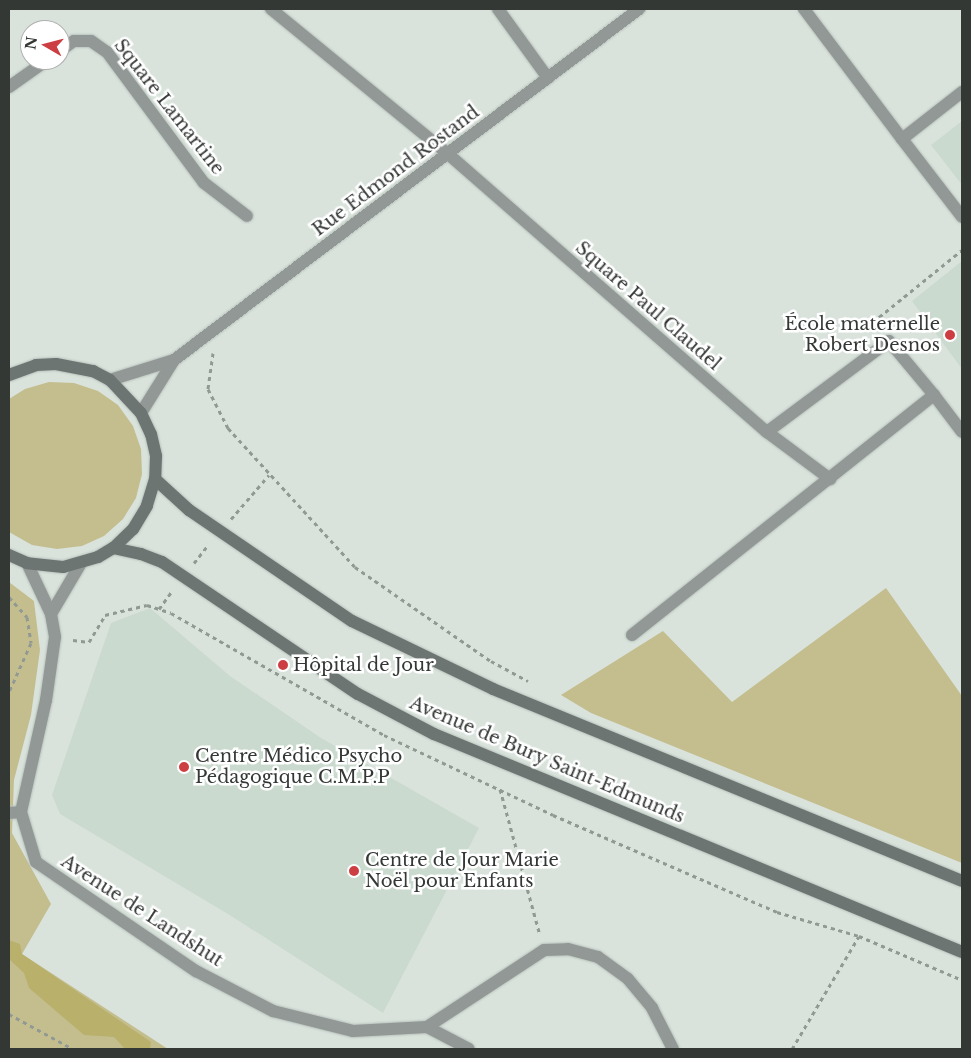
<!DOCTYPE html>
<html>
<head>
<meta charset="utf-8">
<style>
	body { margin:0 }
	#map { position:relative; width:971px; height:1058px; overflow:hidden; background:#d9e3dc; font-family:"Libre Baskerville",serif }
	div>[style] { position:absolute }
	.built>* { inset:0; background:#cadace }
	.green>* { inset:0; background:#c4be8f }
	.forest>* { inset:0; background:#b9b06c }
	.path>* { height:3px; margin-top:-1.5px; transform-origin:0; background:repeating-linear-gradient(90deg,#919993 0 4px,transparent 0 8px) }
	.roads { filter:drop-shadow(0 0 1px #b8c1bb) drop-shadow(0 0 1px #b8c1bb) }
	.lane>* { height:12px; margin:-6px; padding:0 6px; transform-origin:6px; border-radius:6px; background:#929896 }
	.street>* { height:12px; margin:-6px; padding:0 6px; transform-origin:6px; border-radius:6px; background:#929896 }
	.secondary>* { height:12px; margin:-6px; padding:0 6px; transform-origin:6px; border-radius:6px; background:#6d7573 }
	.dots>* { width:14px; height:14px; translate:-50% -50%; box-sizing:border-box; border:2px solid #fff; border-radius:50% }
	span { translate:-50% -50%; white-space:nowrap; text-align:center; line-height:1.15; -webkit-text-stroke:5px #fff; paint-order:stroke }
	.street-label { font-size:18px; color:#343835 }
	.poi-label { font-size:18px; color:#343835 }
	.right { translate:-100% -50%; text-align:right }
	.left { translate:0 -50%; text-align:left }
	.frame { position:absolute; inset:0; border:10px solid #343835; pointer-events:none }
	.north { position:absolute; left:20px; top:20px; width:50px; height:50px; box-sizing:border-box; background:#fff; border:1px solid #aeafae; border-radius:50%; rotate:278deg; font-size:14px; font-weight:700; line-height:20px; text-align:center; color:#343835 }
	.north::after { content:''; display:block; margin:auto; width:18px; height:22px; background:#cd3e42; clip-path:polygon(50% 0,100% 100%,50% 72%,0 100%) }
</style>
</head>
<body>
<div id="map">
	<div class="built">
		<i style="clip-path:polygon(962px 121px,962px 185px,931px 145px)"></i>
		<i style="clip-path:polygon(962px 261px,962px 369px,912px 301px)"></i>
		<i style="clip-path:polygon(150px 608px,230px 676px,321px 738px,479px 828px,383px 1013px,228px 914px,60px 814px,52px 795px,111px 623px)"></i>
	</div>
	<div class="green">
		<i style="clip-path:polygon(49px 382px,74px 383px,98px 391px,118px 405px,133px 426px,141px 449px,142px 474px,136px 498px,123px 519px,104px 536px,82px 546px,57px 549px,32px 545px,9px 532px,9px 399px,25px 389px)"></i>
		<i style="clip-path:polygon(9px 582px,34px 601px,40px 650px,31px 715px,14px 780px,12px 833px,51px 904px,22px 954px,168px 1049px,9px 1049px)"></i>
		<i style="clip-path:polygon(886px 588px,962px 696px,962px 863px,591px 713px,561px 695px,663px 631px,732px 702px)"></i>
	</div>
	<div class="forest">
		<i style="clip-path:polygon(9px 940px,20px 944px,22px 954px,151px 1042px,150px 1049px,125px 1049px,114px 1037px,84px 1035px,29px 988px,24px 973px,9px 959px)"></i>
	</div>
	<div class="path">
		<i style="left:877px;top:327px;width:6px;rotate:-129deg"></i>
		<i style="left:873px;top:322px;width:114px;rotate:-39deg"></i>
		<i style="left:213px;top:353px;width:36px;rotate:98deg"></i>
		<i style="left:208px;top:389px;width:44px;rotate:62.9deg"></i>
		<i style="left:228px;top:428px;width:188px;rotate:47.6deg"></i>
		<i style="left:355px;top:567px;width:165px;rotate:34.7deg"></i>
		<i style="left:491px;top:661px;width:42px;rotate:28.4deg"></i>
		<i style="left:231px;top:519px;width:58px;rotate:-49.2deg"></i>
		<i style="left:194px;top:563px;width:24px;rotate:-52deg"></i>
		<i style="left:9px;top:597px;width:27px;rotate:48deg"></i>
		<i style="left:27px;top:617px;width:26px;rotate:81deg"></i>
		<i style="left:31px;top:643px;width:54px;rotate:114.2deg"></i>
		<i style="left:159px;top:609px;width:22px;rotate:-54deg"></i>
		<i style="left:73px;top:640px;width:16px;rotate:7deg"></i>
		<i style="left:89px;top:642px;width:31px;rotate:-59deg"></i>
		<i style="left:105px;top:615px;width:43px;rotate:-13.4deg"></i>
		<i style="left:147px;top:605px;width:25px;rotate:18deg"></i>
		<i style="left:171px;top:613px;width:245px;rotate:29.8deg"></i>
		<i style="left:384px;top:735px;width:187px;rotate:25.3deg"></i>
		<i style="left:553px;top:815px;width:244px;rotate:23.4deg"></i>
		<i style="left:777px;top:912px;width:85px;rotate:16.3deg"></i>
		<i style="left:859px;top:936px;width:112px;rotate:23.1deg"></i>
		<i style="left:500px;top:789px;width:148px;rotate:74.7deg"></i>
		<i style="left:9px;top:1014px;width:73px;rotate:28.7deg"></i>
		<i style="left:792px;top:1049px;width:131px;rotate:-59.3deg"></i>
	</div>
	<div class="roads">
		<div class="lane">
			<i style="left:498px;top:9px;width:85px;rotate:54.1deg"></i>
			<i style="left:902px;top:139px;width:98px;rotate:52.4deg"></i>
			<i style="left:9px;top:813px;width:12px;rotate:-5deg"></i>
			<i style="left:427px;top:1027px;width:140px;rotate:-33.3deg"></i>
			<i style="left:544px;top:950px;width:24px;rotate:-2deg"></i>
			<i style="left:568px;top:949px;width:31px;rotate:15deg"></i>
			<i style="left:598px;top:957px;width:37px;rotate:36deg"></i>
			<i style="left:628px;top:979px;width:38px;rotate:50deg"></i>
			<i style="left:652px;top:1008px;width:46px;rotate:62.9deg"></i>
		</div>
		<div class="street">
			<i style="left:271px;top:9px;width:229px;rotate:39.3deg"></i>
			<i style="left:448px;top:154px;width:423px;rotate:41.1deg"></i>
			<i style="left:767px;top:432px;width:79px;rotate:36.7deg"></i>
			<i style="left:804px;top:9px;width:163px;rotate:53deg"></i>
			<i style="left:902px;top:139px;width:76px;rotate:-38.1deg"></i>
			<i style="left:60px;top:51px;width:17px;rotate:-36deg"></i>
			<i style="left:74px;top:41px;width:17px"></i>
			<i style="left:91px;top:41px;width:19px;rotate:35deg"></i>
			<i style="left:107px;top:52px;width:163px;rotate:53.5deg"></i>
			<i style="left:204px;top:183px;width:54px;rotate:37.5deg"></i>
			<i style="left:9px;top:87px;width:47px;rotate:-35.4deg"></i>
			<i style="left:110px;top:380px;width:67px;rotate:-17.4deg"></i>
			<i style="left:174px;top:360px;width:583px;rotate:-37.05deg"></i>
			<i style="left:934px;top:395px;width:46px;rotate:52.9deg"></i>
			<i style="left:141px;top:413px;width:62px;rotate:-58.1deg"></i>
			<i style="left:27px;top:563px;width:56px;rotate:64.8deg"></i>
			<i style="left:51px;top:614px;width:23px;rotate:80deg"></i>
			<i style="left:55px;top:637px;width:64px;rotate:98.1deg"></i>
			<i style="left:46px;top:700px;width:115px;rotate:102.6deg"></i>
			<i style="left:21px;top:812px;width:52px;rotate:73.3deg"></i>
			<i style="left:36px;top:862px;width:194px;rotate:34.3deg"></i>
			<i style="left:196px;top:971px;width:87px;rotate:27.5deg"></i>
			<i style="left:273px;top:1011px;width:82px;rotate:14deg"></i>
			<i style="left:353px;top:1031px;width:74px;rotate:-3.1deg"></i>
			<i style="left:427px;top:1027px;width:47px;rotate:27.6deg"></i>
			<i style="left:51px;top:614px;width:59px;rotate:-59.5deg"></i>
			<i style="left:632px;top:635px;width:386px;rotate:-38.5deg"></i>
			<i style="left:934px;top:395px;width:70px;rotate:-129.8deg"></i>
			<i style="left:889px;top:341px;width:152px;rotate:143.3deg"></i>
		</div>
		<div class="secondary">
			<i style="left:9px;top:375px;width:29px;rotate:-20deg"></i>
			<i style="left:36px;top:365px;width:20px;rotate:-3deg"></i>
			<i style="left:56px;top:364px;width:38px;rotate:11deg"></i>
			<i style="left:93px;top:371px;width:19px;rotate:28deg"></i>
			<i style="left:110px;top:380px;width:45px;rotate:46.8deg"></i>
			<i style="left:141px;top:413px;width:23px;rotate:65deg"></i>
			<i style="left:151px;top:434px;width:23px;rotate:77deg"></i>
			<i style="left:156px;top:456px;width:23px;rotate:92deg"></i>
			<i style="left:155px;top:479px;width:28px;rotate:107deg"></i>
			<i style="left:147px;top:506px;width:27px;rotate:121deg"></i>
			<i style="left:133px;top:529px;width:28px;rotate:136deg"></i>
			<i style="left:113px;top:548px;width:17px;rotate:149deg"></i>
			<i style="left:98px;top:557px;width:36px;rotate:164deg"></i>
			<i style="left:63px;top:567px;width:36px;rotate:-174deg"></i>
			<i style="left:27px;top:563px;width:20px;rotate:-156deg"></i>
			<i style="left:155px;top:479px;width:46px;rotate:42.4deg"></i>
			<i style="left:189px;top:510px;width:197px;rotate:34.3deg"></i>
			<i style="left:352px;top:621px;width:157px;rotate:25.7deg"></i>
			<i style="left:493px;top:689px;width:507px;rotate:22.26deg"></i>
			<i style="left:113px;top:548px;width:29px;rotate:12deg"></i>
			<i style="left:141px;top:554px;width:22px;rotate:21deg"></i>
			<i style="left:162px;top:562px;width:236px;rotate:34deg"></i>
			<i style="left:358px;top:694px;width:86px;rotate:27.8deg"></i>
			<i style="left:434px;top:734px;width:571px;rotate:22.43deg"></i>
		</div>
	</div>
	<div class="dots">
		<i style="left:950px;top:335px;background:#cd3e42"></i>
		<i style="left:283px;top:665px;background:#cd3e42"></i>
		<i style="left:184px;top:767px;background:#cd3e42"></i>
		<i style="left:354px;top:871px;background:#cd3e42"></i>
	</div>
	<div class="street-label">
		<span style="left:169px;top:107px;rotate:52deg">Square Lamartine</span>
		<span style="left:396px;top:171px;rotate:-37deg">Rue Edmond Rostand</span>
		<span style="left:648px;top:306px;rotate:41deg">Square Paul Claudel</span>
		<span style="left:547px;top:760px;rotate:23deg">Avenue de Bury Saint-Edmunds</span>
		<span style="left:142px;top:911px;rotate:33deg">Avenue de Landshut</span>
	</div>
	<div class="poi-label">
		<span class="right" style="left:940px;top:335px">École maternelle<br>Robert Desnos</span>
		<span class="left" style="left:293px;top:665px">Hôpital de Jour</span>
		<span class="left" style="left:195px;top:767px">Centre Médico Psycho<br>Pédagogique C.M.P.P</span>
		<span class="left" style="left:365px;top:871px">Centre de Jour Marie<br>Noël pour Enfants</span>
	</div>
	<div class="frame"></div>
	<div class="north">N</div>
</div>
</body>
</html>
